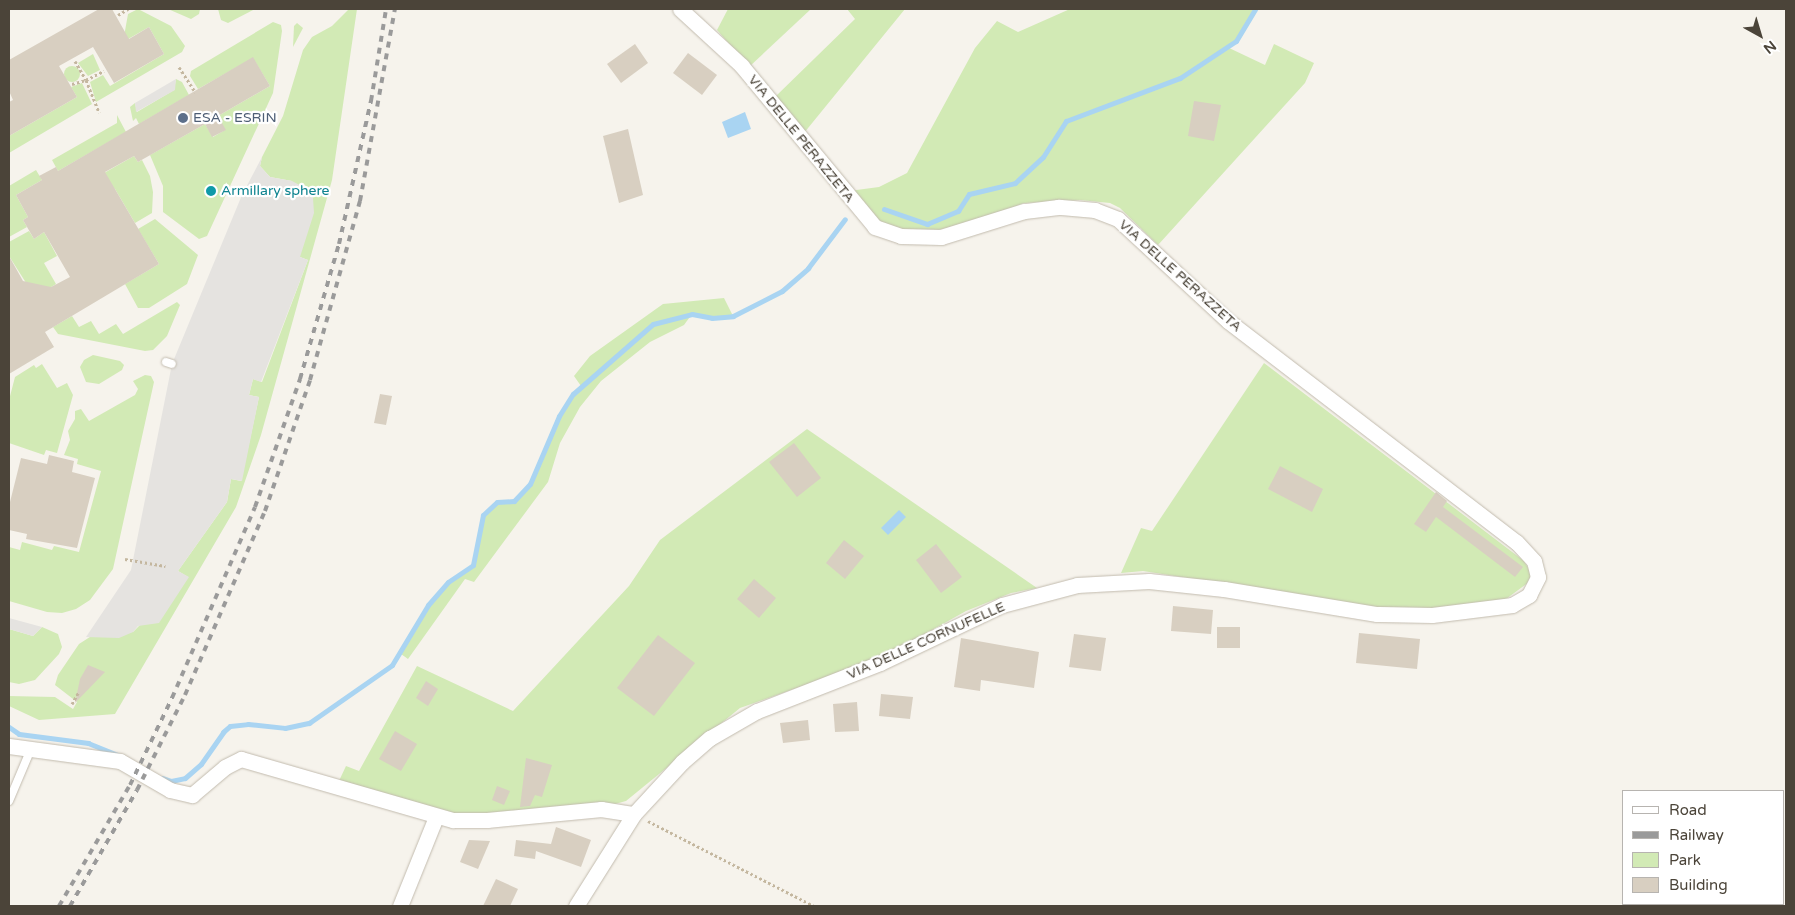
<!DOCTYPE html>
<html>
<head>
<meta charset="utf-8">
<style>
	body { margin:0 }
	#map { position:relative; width:1795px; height:915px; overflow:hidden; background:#f6f3ec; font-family:"Varela Round",sans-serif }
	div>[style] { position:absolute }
	.green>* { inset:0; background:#d2eab5 }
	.round { border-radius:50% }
	.parking>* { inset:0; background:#e5e3e0 }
	.water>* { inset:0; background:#a9d4f2 }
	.stream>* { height:5px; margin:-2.5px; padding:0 2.5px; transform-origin:2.5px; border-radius:2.5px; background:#a9d4f2 }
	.building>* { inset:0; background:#d8cfc1 }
	.path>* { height:3px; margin-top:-1.5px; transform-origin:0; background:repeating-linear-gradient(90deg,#c4b79f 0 2.5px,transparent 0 5px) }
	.roads { filter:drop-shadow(0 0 1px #c2bbae) drop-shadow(0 0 1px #c2bbae) }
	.service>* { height:8px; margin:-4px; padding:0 4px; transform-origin:4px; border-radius:4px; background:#fff }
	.minor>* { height:15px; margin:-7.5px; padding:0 7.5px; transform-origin:7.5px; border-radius:7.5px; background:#fff }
	.rail>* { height:4px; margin-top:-2px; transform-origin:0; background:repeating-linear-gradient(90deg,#9a9a9a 0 6px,transparent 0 12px) }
	.dots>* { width:14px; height:14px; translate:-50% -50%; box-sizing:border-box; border:2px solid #fff; border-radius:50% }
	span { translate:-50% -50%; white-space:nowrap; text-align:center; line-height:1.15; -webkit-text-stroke:4.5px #fff; paint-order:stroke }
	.service-label { font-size:14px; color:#4e5e75 }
	.left { translate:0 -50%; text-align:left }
	.street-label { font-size:14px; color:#4b4439 }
	.culture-label { font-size:14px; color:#0d838f }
	.frame { position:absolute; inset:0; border:10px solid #4b4439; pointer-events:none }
	.legend { position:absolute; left:1622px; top:790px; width:162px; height:115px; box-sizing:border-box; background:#fff; border:1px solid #b7b4b0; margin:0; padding:6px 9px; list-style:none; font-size:15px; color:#4b4439 }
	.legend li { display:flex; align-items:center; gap:10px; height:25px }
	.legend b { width:25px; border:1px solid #b7b4b0 }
	.north { position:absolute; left:1735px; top:10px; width:50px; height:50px; -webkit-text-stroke:4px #fff; paint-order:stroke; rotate:141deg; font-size:14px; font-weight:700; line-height:20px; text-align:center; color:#4b4439 }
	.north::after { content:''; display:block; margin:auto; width:18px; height:22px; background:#4b4439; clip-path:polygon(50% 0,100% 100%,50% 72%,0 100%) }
</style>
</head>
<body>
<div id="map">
	<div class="green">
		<i style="clip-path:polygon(138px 9px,171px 26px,185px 46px,182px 52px,96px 102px,90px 82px,103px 75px,110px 86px,164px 54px,149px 27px,123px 42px,128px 14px)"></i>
		<i style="clip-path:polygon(168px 9px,200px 9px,199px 14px,191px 19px)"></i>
		<i style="clip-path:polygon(218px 9px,255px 9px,228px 23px,221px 20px)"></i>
		<i style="clip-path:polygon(349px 9px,357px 9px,332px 180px,261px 435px,236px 507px,115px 714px,39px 720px,9px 706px,9px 696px,55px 697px,73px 709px,77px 702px,55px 685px,58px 675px,79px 644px,93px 635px,133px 632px,188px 577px,178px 571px,227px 502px,231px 479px,241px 481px,259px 397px,249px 395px,253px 379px,262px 382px,308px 260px,300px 257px,292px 181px,270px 177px,260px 166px,262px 157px,283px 116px,303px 50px,312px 37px,332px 26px)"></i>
		<i style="clip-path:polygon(728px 9px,811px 9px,749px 67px,717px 30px)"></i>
		<i style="clip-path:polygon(847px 9px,905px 9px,804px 133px,775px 97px,855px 19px)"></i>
		<i style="clip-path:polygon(1070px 9px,1255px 9px,1236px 41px,1227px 47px,1265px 65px,1274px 44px,1314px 63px,1305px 83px,1158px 245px,1120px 208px,1110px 203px,1080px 200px,1024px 203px,989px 217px,923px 234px,875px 222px,849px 191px,879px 187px,907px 173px,975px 48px,997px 21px,1018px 32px)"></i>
		<i style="clip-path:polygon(273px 22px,281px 25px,282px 31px,273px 93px,207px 236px,199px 239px,163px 212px,163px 186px,150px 155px,205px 124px,213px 137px,225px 130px,218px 116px,270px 86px,253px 58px,198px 89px,190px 76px,191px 71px)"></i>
		<i style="clip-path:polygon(297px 23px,303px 28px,293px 47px,294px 26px)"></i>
		<i style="clip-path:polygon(93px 54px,100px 70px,88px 76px,78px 63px)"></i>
		<i class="round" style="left:64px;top:66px;width:16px;height:16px"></i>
		<i style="clip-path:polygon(176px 79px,182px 82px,189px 95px,139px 124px,136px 118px,133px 121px,130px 107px,135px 103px,137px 112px,174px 90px)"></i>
		<i style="clip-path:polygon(82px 83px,92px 104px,9px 153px,9px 136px,77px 97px,71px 87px)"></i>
		<i style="clip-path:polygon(117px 115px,126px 132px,58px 171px,52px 160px,117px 123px)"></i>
		<i style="clip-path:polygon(134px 156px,138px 162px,142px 160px,150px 176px,153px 192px,152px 213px,135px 223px,115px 189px,90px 181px)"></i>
		<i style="clip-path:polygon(36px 170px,42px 180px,16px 195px,28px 217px,23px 220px,27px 227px,9px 237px,9px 186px)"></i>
		<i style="clip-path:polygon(155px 219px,198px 255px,187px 284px,149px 308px,138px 308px,125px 284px,159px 264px,138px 229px)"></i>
		<i style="clip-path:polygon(29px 231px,34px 239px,44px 232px,57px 256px,44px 263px,56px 284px,35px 297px,9px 256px,9px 242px)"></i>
		<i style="clip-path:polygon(724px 298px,733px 316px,712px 318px,692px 314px,684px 325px,650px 342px,601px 381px,580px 407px,560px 443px,548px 482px,474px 582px,465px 579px,408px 659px,401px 654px,428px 605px,448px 582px,473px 565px,483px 515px,497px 502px,515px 501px,530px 484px,559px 416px,581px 386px,574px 376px,590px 356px,663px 304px)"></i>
		<i style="clip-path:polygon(177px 302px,180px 305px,167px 336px,153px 350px,145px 351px,58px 334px,53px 327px,72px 316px,79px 327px,91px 321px,99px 334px,116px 324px,123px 334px)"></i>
		<i style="clip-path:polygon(93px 355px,120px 361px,124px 365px,122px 370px,99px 384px,86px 382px,80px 367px,84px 360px)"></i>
		<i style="clip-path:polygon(1264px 363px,1524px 561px,1531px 573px,1529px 582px,1506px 599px,1397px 616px,1264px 590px,1143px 571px,1121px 573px,1141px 528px,1152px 531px)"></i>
		<i style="clip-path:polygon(42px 364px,57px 388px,67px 383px,73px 395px,57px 453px,46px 450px,44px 455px,9px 443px,9px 400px,15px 377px,34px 365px,36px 368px)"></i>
		<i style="clip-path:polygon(145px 375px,151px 376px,154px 382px,113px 569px,90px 600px,76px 609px,62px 613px,47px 612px,9px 601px,9px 547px,20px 550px,22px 542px,52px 550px,54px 546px,79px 552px,101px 471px,77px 464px,78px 459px,64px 455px,70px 440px,68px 431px,75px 419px,75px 411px,81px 409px,89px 421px,135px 395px,138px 389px,133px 381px)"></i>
		<i style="clip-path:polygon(807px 429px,1037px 588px,1011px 593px,966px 611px,882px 658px,740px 708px,626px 801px,600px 808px,464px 819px,338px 783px,346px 766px,359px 771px,417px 666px,513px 711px,629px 586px,660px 540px)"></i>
		<i style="clip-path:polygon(42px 627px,58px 634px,62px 647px,59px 654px,35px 680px,19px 684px,9px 682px,9px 629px,33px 636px)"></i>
	</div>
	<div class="parking">
		<i style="clip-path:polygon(176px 79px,175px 90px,136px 112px,135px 103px)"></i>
		<i style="clip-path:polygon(262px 157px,260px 166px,270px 177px,292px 181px,307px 189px,313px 198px,314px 213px,300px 257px,308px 260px,261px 382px,253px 379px,249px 395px,259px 397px,242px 481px,231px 479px,227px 502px,178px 571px,189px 577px,159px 623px,138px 626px,133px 632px,119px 638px,86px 637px,131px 570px,172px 364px,242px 195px)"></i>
		<i style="clip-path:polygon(9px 618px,42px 627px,33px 636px,9px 629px)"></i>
	</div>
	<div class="water">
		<i style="clip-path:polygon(745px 112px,751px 129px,728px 138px,722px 122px)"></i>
		<i style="clip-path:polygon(899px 510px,906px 517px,888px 535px,881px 528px)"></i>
	</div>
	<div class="stream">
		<i style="left:884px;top:209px;width:46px;rotate:19.2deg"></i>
		<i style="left:927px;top:224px;width:34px;rotate:-23deg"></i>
		<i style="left:958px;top:211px;width:20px;rotate:-57deg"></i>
		<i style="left:969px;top:194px;width:47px;rotate:-13.4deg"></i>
		<i style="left:1015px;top:183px;width:38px;rotate:-43deg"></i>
		<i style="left:1043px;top:157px;width:43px;rotate:-57.4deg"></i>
		<i style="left:1066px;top:121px;width:122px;rotate:-20.7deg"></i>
		<i style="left:1180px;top:78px;width:67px;rotate:-33.5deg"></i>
		<i style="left:1236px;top:41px;width:37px;rotate:-59deg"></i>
		<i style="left:9px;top:727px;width:12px;rotate:35deg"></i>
		<i style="left:19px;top:734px;width:70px;rotate:7.4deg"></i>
		<i style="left:88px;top:743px;width:32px;rotate:22deg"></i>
		<i style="left:162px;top:778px;width:9px;rotate:18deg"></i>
		<i style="left:171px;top:781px;width:14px;rotate:-12deg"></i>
		<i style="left:185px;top:778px;width:21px;rotate:-41deg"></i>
		<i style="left:201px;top:764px;width:39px;rotate:-55deg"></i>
		<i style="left:223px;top:732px;width:9px;rotate:-41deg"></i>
		<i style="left:230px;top:726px;width:18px;rotate:-6deg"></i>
		<i style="left:248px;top:724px;width:37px;rotate:6deg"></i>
		<i style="left:285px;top:728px;width:25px;rotate:-12deg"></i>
		<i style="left:309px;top:723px;width:101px;rotate:-34.9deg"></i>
		<i style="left:392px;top:665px;width:70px;rotate:-59deg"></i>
		<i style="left:428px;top:605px;width:30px;rotate:-49deg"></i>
		<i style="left:448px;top:582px;width:30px;rotate:-34deg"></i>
		<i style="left:473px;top:565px;width:51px;rotate:-78.7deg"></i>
		<i style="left:483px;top:515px;width:19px;rotate:-43deg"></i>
		<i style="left:497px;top:502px;width:17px;rotate:-3deg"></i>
		<i style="left:514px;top:501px;width:23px;rotate:-47deg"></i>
		<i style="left:530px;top:484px;width:74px;rotate:-66.9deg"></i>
		<i style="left:559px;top:416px;width:26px;rotate:-58deg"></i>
		<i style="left:573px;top:394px;width:106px;rotate:-41.2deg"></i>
		<i style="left:653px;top:324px;width:40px;rotate:-14.4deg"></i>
		<i style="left:692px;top:314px;width:20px;rotate:11deg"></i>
		<i style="left:712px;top:318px;width:21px;rotate:-5deg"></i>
		<i style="left:733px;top:316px;width:55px;rotate:-27deg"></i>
		<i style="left:782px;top:291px;width:35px;rotate:-41deg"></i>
		<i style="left:808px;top:268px;width:61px;rotate:-52.9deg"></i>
	</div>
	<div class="building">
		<i style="clip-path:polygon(99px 9px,112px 9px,129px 39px,149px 27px,164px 54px,114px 83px,93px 47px,59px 66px,77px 97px,9px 136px,9px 102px,13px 100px,9px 91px,9px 60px)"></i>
		<i style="clip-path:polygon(635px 44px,648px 63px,621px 83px,607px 64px)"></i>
		<i style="clip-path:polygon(688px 53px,717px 75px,702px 95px,673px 73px)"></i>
		<i style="clip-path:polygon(253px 57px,270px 86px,218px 116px,226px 130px,212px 137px,205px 124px,138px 162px,134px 156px,105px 172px,159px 264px,45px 332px,54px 347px,9px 374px,9px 256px,23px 281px,51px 287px,70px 277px,44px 232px,34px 239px,23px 220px,28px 217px,16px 195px,42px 180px,39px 176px,56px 167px,58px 171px)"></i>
		<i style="clip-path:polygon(1194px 101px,1221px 105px,1214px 141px,1188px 136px)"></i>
		<i style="clip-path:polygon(628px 129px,643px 195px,619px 203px,603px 136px)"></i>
		<i style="clip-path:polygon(380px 394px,392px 396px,386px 425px,374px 423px)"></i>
		<i style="clip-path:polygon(794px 443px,821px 478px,797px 497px,769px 462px)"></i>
		<i style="clip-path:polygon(49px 455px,74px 461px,72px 472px,95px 478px,77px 548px,26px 539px,27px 534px,9px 530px,9px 506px,21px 458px,47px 464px)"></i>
		<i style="clip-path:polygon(1280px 466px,1323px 489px,1312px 512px,1268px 489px)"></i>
		<i style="clip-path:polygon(1436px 492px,1447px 501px,1443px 507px,1523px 567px,1515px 577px,1436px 517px,1426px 532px,1414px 524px)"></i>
		<i style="clip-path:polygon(844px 540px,864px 556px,845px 579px,826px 563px)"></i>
		<i style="clip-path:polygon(936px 544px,962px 577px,941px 593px,916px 560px)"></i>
		<i style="clip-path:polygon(754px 579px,776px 598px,759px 618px,737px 599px)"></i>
		<i style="clip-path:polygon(1173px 606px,1213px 610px,1211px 634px,1171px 631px)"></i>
		<i style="clip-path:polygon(1217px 627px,1240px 627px,1240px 648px,1217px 648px)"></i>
		<i style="clip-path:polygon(1359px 633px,1420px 639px,1417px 669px,1356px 663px)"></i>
		<i style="clip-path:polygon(1074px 634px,1106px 638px,1101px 671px,1069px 667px)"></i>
		<i style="clip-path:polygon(658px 635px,695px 663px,654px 716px,617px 688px)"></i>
		<i style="clip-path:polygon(961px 638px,1039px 652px,1034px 688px,981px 680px,980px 691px,954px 687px)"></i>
		<i style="clip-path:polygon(88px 665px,105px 672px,75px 703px,80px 679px)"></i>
		<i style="clip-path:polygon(426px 681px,438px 689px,428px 706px,416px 698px)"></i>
		<i style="clip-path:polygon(881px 694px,913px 697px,910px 719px,879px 716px)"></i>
		<i style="clip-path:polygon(857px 702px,859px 731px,835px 732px,833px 704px)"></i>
		<i style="clip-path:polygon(808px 720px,810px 740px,783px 743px,780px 723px)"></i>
		<i style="clip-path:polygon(395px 731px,417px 744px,401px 771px,379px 759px)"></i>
		<i style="clip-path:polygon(526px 758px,552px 765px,542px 797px,535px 795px,530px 806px,520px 807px)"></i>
		<i style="clip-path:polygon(497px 786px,510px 791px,504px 805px,492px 800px)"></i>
		<i style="clip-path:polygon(556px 827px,591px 840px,581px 867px,536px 851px,535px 859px,514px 856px,516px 840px,551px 844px)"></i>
		<i style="clip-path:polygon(469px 840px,490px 841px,478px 869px,460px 862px)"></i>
		<i style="clip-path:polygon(496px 879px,518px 889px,510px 906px,483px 906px)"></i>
	</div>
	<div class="path">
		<i style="left:118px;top:15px;width:12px;rotate:-31deg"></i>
		<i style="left:75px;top:61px;width:22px;rotate:60deg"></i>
		<i style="left:86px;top:80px;width:20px;rotate:-27deg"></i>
		<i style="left:179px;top:67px;width:30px;rotate:57deg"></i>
		<i style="left:72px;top:84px;width:15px;rotate:-16deg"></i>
		<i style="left:86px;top:80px;width:35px;rotate:68deg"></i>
		<i style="left:125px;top:559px;width:41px;rotate:9.9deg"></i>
		<i style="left:72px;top:704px;width:13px;rotate:-61deg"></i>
		<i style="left:648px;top:821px;width:186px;rotate:27.1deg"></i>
	</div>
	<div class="roads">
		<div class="service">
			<i style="left:166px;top:362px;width:6px;rotate:18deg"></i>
			<i style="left:9px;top:801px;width:56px;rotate:-67.1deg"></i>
		</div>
		<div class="minor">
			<i style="left:9px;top:746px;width:112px;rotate:7.7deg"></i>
			<i style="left:120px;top:761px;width:58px;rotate:30.1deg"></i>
			<i style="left:170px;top:790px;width:23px;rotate:13deg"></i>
			<i style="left:192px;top:795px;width:43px;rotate:-40.3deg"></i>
			<i style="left:225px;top:767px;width:18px;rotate:-27deg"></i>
			<i style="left:241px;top:759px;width:221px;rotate:16.1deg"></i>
			<i style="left:453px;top:820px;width:34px"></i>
			<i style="left:487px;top:820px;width:115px;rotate:-5.5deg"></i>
			<i style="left:601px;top:809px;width:33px;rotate:9deg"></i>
			<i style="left:400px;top:906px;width:96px;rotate:-68deg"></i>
			<i style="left:576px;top:906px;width:109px;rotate:-57.8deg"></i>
			<i style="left:634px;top:814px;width:71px;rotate:-47.3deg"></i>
			<i style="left:682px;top:762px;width:37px;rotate:-41deg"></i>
			<i style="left:710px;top:738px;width:54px;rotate:-29.9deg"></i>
			<i style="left:757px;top:711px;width:132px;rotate:-21.3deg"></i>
			<i style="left:880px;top:663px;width:135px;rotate:-25.4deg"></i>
			<i style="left:1002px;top:605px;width:78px;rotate:-14.9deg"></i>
			<i style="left:1077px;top:585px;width:72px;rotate:-3.2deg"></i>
			<i style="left:1149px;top:581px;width:75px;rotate:6.1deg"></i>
			<i style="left:1224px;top:589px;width:155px;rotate:9.3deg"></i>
			<i style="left:1377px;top:614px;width:55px;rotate:1deg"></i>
			<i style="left:1432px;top:615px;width:81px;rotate:-7.1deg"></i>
			<i style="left:1512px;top:605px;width:20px;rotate:-30deg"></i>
			<i style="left:1529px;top:595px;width:20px;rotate:-63deg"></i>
			<i style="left:1538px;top:577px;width:16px;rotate:-104deg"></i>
			<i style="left:1534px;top:561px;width:26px;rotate:-133deg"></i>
			<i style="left:1516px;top:542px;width:363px;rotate:-142.5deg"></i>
			<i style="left:1228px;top:321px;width:150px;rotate:-137.2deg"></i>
			<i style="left:1118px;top:219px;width:25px;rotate:-159deg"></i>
			<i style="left:1095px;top:210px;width:37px;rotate:-175deg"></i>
			<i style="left:1058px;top:207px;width:34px;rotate:173deg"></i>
			<i style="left:1024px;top:211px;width:87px;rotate:162.6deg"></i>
			<i style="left:941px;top:237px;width:40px;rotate:-178.6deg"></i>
			<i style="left:901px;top:236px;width:28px;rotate:-161deg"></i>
			<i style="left:875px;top:227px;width:209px;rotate:-129.6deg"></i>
			<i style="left:742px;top:66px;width:84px;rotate:-137.4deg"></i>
		</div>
	</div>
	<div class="rail">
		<i style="left:59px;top:906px;width:140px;rotate:-59.6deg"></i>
		<i style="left:130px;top:785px;width:97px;rotate:-64.2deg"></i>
		<i style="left:172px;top:698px;width:208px;rotate:-66.5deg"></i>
		<i style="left:255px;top:507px;width:136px;rotate:-70.6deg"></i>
		<i style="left:300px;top:379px;width:141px;rotate:-73.9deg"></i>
		<i style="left:339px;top:244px;width:147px;rotate:-77.4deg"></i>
		<i style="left:371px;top:101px;width:93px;rotate:-80.7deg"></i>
		<i style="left:70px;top:906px;width:134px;rotate:-60deg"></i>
		<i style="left:137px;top:790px;width:106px;rotate:-63.2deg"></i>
		<i style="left:185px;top:695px;width:201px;rotate:-66.5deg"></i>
		<i style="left:265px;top:511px;width:139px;rotate:-71deg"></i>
		<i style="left:310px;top:380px;width:186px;rotate:-74.4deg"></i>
		<i style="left:360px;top:201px;width:195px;rotate:-79.7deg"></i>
	</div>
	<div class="dots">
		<i style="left:183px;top:118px;background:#5c6f8a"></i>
		<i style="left:211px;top:191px;background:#0f9aa8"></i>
	</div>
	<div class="service-label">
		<span class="left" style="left:193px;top:118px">ESA - ESRIN</span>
	</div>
	<div class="street-label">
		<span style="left:801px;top:139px;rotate:51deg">VIA DELLE PERAZZETA</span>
		<span style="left:1180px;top:276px;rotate:42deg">VIA DELLE PERAZZETA</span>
		<span style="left:926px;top:641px;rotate:-24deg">VIA DELLE CORNUFELLE</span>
	</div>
	<div class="culture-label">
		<span class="left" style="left:221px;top:191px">Armillary sphere</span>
	</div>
	<div class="frame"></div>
	<ul class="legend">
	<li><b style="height:6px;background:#fff"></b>Road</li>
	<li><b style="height:6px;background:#9a9a9a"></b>Railway</li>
	<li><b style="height:14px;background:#d2eab5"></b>Park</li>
	<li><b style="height:14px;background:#d8cfc1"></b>Building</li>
	</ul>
	<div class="north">N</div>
</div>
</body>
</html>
